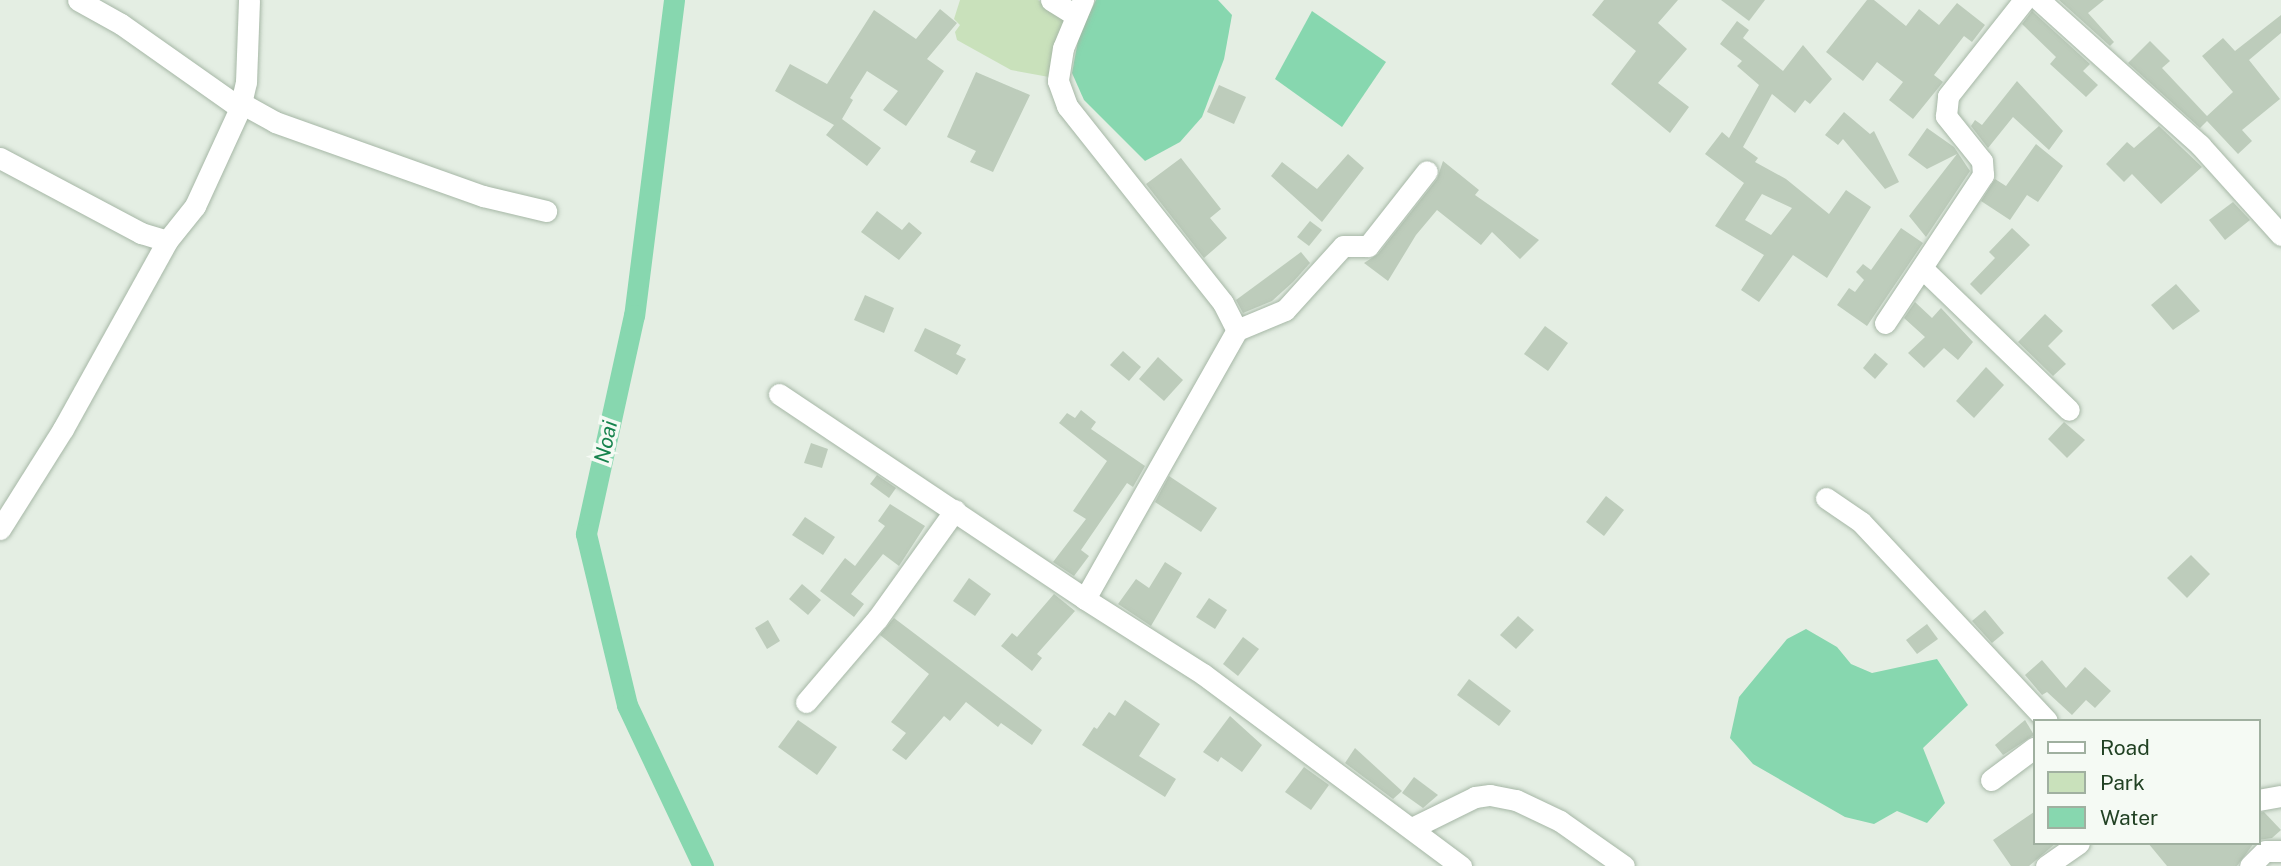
<!DOCTYPE html>
<html>
<head>
<meta charset="utf-8">
<style>
	body { margin:0 }
	#map { position:relative; width:2281px; height:866px; overflow:hidden; background:#e4eee3; font-family:"Public Sans",sans-serif }
	div>[style] { position:absolute }
	.green>* { inset:0; background:#c9e1bb }
	.water>* { inset:0; background:#87d7af }
	.canal>* { height:21px; margin:-10.5px; padding:0 10.5px; transform-origin:10.5px; border-radius:10.5px; background:#87d7af }
	.building>* { inset:0; background:#bdccbb }
	.roads { filter:drop-shadow(0 0 2px #a6b7a6) drop-shadow(0 0 2px #a6b7a6) }
	.minor>* { height:21px; margin:-10.5px; padding:0 10.5px; transform-origin:10.5px; border-radius:10.5px; background:#fff }
	span { translate:-50% -50%; white-space:nowrap; text-align:center; line-height:1.15; -webkit-text-stroke:7px #f5faf4; paint-order:stroke }
	.water-label { font-size:21px; color:#16834d; font-style:italic }
	.legend { position:absolute; left:2033px; top:719px; width:228px; height:126px; box-sizing:border-box; background:#f5faf4; border:2px solid #a0b0a0; margin:0; padding:9px 12px; list-style:none; font-size:21px; color:#214123 }
	.legend li { display:flex; align-items:center; gap:14px; height:35px }
	.legend b { width:35px; border:2px solid #a0b0a0 }
</style>
</head>
<body>
<div id="map">
	<div class="green">
		<i style="clip-path:polygon(960px 0,1038px 0,1066px 20px,1049px 77px,1011px 70px,957px 40px,955px 32px,960px 25px,954px 19px)"></i>
	</div>
	<div class="water">
		<i style="clip-path:polygon(1096px 0,1218px 0,1232px 15px,1224px 59px,1202px 117px,1180px 142px,1145px 161px,1084px 100px,1072px 73px,1079px 35px)"></i>
		<i style="clip-path:polygon(1312px 11px,1386px 62px,1342px 127px,1275px 79px)"></i>
		<i style="clip-path:polygon(1806px 629px,1837px 647px,1851px 664px,1872px 673px,1937px 659px,1968px 705px,1923px 748px,1945px 803px,1927px 823px,1897px 811px,1874px 824px,1845px 817px,1753px 764px,1730px 738px,1739px 697px,1787px 639px)"></i>
	</div>
	<div class="canal">
		<i style="left:674px;top:0;width:318px;rotate:97.2deg"></i>
		<i style="left:634px;top:315px;width:224px;rotate:102.4deg"></i>
		<i style="left:586px;top:534px;width:176px;rotate:76.5deg"></i>
		<i style="left:627px;top:705px;width:178px;rotate:64.7deg"></i>
	</div>
	<div class="building">
		<i style="clip-path:polygon(1604px 0,1678px 0,1658px 23px,1687px 49px,1658px 83px,1689px 107px,1670px 133px,1611px 84px,1636px 51px,1592px 15px)"></i>
		<i style="clip-path:polygon(1721px 0,1765px 0,1749px 21px)"></i>
		<i style="clip-path:polygon(1867px 0,1874px 0,1906px 26px,1919px 9px,1939px 25px,1957px 3px,1985px 25px,1972px 42px,1964px 36px,1934px 75px,1943px 82px,1913px 119px,1889px 100px,1903px 82px,1877px 62px,1863px 81px,1826px 52px)"></i>
		<i style="clip-path:polygon(2059px 0,2104px 0,2088px 13px,2114px 42px,2110px 46px)"></i>
		<i style="clip-path:polygon(940px 9px,957px 23px,927px 59px,944px 71px,906px 126px,883px 110px,898px 91px,867px 71px,850px 98px,853px 100px,842px 119px,881px 148px,867px 166px,826px 135px,834px 125px,775px 91px,790px 64px,827px 84px,874px 10px,916px 39px)"></i>
		<i style="clip-path:polygon(2032px 11px,2090px 64px,2083px 71px,2098px 85px,2086px 97px,2050px 64px,2056px 57px,2022px 24px)"></i>
		<i style="clip-path:polygon(2281px 15px,2281px 33px,2249px 60px,2280px 99px,2242px 130px,2252px 141px,2238px 154px,2207px 121px,2200px 128px,2128px 63px,2150px 41px,2170px 61px,2162px 68px,2207px 116px,2233px 92px,2202px 56px,2223px 38px,2235px 51px)"></i>
		<i style="clip-path:polygon(evenodd,1737px 21px,1749px 30px,1743px 38px,1783px 71px,1803px 45px,1832px 79px,1810px 104px,1805px 100px,1795px 113px,1772px 94px,1743px 147px,1758px 158px,1755px 162px,1786px 179px,1829px 214px,1846px 190px,1871px 207px,1827px 278px,1793px 255px,1759px 302px,1741px 290px,1764px 255px,1715px 226px,1744px 183px,1705px 154px,1722px 132px,1729px 138px,1759px 85px,1737px 66px,1742px 61px,1720px 44px,1737px 21px,1762px 194px,1792px 208px,1771px 235px,1745px 220px,1762px 194px)"></i>
		<i style="clip-path:polygon(976px 72px,1030px 95px,993px 172px,970px 162px,976px 151px,947px 137px)"></i>
		<i style="clip-path:polygon(2017px 81px,2063px 131px,2049px 150px,2013px 117px,1988px 148px,1971px 126px,1975px 120px,1982px 125px)"></i>
		<i style="clip-path:polygon(1219px 85px,1246px 97px,1234px 124px,1207px 112px)"></i>
		<i style="clip-path:polygon(1844px 112px,1870px 134px,1874px 131px,1899px 182px,1885px 189px,1843px 139px,1838px 145px,1825px 135px)"></i>
		<i style="clip-path:polygon(2159px 126px,2202px 167px,2161px 204px,2132px 174px,2124px 182px,2106px 164px,2127px 142px,2134px 148px)"></i>
		<i style="clip-path:polygon(1927px 128px,1954px 147px,1970px 171px,1926px 237px,1909px 216px,1957px 154px,1927px 169px,1908px 155px)"></i>
		<i style="clip-path:polygon(2036px 144px,2063px 166px,2038px 202px,2027px 195px,2010px 220px,1981px 201px,1995px 179px,2006px 186px)"></i>
		<i style="clip-path:polygon(1348px 154px,1364px 168px,1322px 222px,1271px 176px,1282px 162px,1317px 189px)"></i>
		<i style="clip-path:polygon(1181px 158px,1221px 209px,1210px 218px,1227px 238px,1204px 258px,1146px 184px)"></i>
		<i style="clip-path:polygon(1443px 161px,1479px 190px,1475px 195px,1539px 240px,1520px 259px,1492px 232px,1481px 245px,1437px 210px,1416px 235px,1388px 281px,1364px 263px,1378px 254px,1437px 179px)"></i>
		<i style="clip-path:polygon(2233px 202px,2250px 220px,2225px 240px,2209px 220px)"></i>
		<i style="clip-path:polygon(877px 211px,902px 230px,909px 222px,922px 233px,899px 260px,861px 232px)"></i>
		<i style="clip-path:polygon(1310px 221px,1322px 230px,1309px 246px,1297px 237px)"></i>
		<i style="clip-path:polygon(1901px 228px,1923px 243px,1867px 326px,1837px 305px,1849px 288px,1855px 292px,1864px 280px,1856px 272px,1863px 264px,1871px 270px)"></i>
		<i style="clip-path:polygon(2012px 228px,2030px 245px,1981px 295px,1970px 284px,1995px 258px,1989px 252px)"></i>
		<i style="clip-path:polygon(1301px 252px,1310px 263px,1293px 282px,1272px 301px,1243px 313px,1236px 300px)"></i>
		<i style="clip-path:polygon(2176px 284px,2200px 311px,2173px 330px,2151px 305px)"></i>
		<i style="clip-path:polygon(865px 295px,894px 308px,884px 333px,854px 320px)"></i>
		<i style="clip-path:polygon(1915px 302px,1932px 318px,1941px 308px,1973px 342px,1958px 360px,1944px 348px,1924px 368px,1908px 353px,1925px 337px,1904px 318px)"></i>
		<i style="clip-path:polygon(2045px 314px,2063px 331px,2048px 346px,2066px 364px,2053px 376px,2018px 342px)"></i>
		<i style="clip-path:polygon(1545px 326px,1568px 343px,1548px 371px,1524px 354px)"></i>
		<i style="clip-path:polygon(925px 328px,961px 345px,956px 354px,966px 359px,957px 375px,914px 351px)"></i>
		<i style="clip-path:polygon(1123px 351px,1141px 367px,1129px 381px,1110px 365px)"></i>
		<i style="clip-path:polygon(1875px 353px,1888px 364px,1875px 379px,1863px 368px)"></i>
		<i style="clip-path:polygon(1158px 357px,1183px 380px,1164px 401px,1139px 379px)"></i>
		<i style="clip-path:polygon(1986px 367px,2004px 385px,1974px 418px,1956px 401px)"></i>
		<i style="clip-path:polygon(1081px 410px,1096px 422px,1091px 429px,1145px 466px,1133px 487px,1127px 483px,1081px 550px,1089px 556px,1074px 576px,1053px 562px,1086px 519px,1073px 511px,1107px 461px,1059px 423px,1067px 413px,1075px 418px)"></i>
		<i style="clip-path:polygon(2064px 422px,2085px 440px,2067px 458px,2048px 439px)"></i>
		<i style="clip-path:polygon(811px 443px,828px 449px,822px 468px,804px 463px)"></i>
		<i style="clip-path:polygon(877px 475px,896px 488px,889px 498px,870px 484px)"></i>
		<i style="clip-path:polygon(1169px 476px,1217px 508px,1201px 532px,1155px 502px)"></i>
		<i style="clip-path:polygon(1606px 496px,1624px 510px,1604px 536px,1586px 522px)"></i>
		<i style="clip-path:polygon(890px 504px,925px 526px,899px 566px,883px 554px,851px 594px,864px 604px,854px 617px,820px 591px,845px 558px,855px 566px,885px 526px,878px 521px)"></i>
		<i style="clip-path:polygon(805px 517px,835px 537px,823px 555px,792px 535px)"></i>
		<i style="clip-path:polygon(2191px 555px,2210px 574px,2187px 598px,2167px 578px)"></i>
		<i style="clip-path:polygon(1165px 562px,1182px 573px,1151px 626px,1118px 604px,1136px 579px,1149px 588px)"></i>
		<i style="clip-path:polygon(969px 578px,991px 594px,975px 616px,953px 601px)"></i>
		<i style="clip-path:polygon(802px 584px,821px 600px,808px 615px,789px 599px)"></i>
		<i style="clip-path:polygon(1054px 594px,1075px 611px,1037px 654px,1042px 658px,1032px 671px,1001px 646px,1012px 633px,1017px 637px)"></i>
		<i style="clip-path:polygon(1209px 598px,1227px 610px,1215px 629px,1196px 617px)"></i>
		<i style="clip-path:polygon(1985px 610px,2004px 633px,1992px 643px,1972px 621px)"></i>
		<i style="clip-path:polygon(1518px 616px,1534px 630px,1516px 649px,1500px 635px)"></i>
		<i style="clip-path:polygon(894px 618px,1042px 730px,1032px 745px,1001px 723px,998px 727px,966px 702px,950px 721px,944px 716px,906px 760px,892px 750px,906px 733px,891px 722px,929px 674px,880px 635px)"></i>
		<i style="clip-path:polygon(768px 620px,780px 641px,767px 649px,755px 628px)"></i>
		<i style="clip-path:polygon(1927px 624px,1938px 639px,1917px 654px,1906px 640px)"></i>
		<i style="clip-path:polygon(1243px 637px,1259px 649px,1238px 676px,1223px 664px)"></i>
		<i style="clip-path:polygon(2042px 660px,2066px 688px,2085px 667px,2111px 691px,2095px 708px,2086px 700px,2072px 715px,2047px 692px,2042px 695px,2025px 675px)"></i>
		<i style="clip-path:polygon(1469px 679px,1511px 711px,1499px 726px,1457px 695px)"></i>
		<i style="clip-path:polygon(1125px 700px,1160px 724px,1139px 756px,1176px 779px,1165px 797px,1082px 745px,1094px 727px,1097px 729px,1109px 712px,1115px 716px)"></i>
		<i style="clip-path:polygon(1230px 716px,1262px 745px,1242px 772px,1221px 757px,1218px 762px,1203px 752px)"></i>
		<i style="clip-path:polygon(798px 720px,837px 747px,817px 775px,778px 747px)"></i>
		<i style="clip-path:polygon(2025px 720px,2034px 735px,2003px 755px,1995px 745px)"></i>
		<i style="clip-path:polygon(1355px 748px,1402px 791px,1393px 799px,1345px 763px)"></i>
		<i style="clip-path:polygon(1304px 767px,1329px 785px,1311px 810px,1285px 792px)"></i>
		<i style="clip-path:polygon(1414px 777px,1438px 795px,1423px 808px,1402px 793px)"></i>
		<i style="clip-path:polygon(2034px 812px,2034px 843px,2056px 843px,2029px 866px,2011px 866px,1993px 840px)"></i>
		<i style="clip-path:polygon(2264px 812px,2281px 830px,2272px 838px,2258px 840px,2258px 813px)"></i>
		<i style="clip-path:polygon(2148px 843px,2254px 843px,2237px 866px,2167px 866px)"></i>
	</div>
	<div class="roads">
		<div class="minor">
			<i style="left:78px;top:0;width:49px;rotate:29.2deg"></i>
			<i style="left:121px;top:24px;width:146px;rotate:35.2deg"></i>
			<i style="left:1051px;top:0;width:28px;rotate:32deg"></i>
			<i style="left:1083px;top:0;width:52px;rotate:112.6deg"></i>
			<i style="left:1063px;top:48px;width:33px;rotate:99deg"></i>
			<i style="left:1058px;top:81px;width:27px;rotate:70deg"></i>
			<i style="left:1067px;top:106px;width:251px;rotate:51.6deg"></i>
			<i style="left:1223px;top:303px;width:30px;rotate:63deg"></i>
			<i style="left:1237px;top:330px;width:309px;rotate:119.5deg"></i>
			<i style="left:1085px;top:599px;width:140px;rotate:32.4deg"></i>
			<i style="left:1203px;top:674px;width:322px;rotate:36.7deg"></i>
			<i style="left:2039px;top:0;width:217px;rotate:42deg"></i>
			<i style="left:2200px;top:145px;width:121px;rotate:48deg"></i>
			<i style="left:241px;top:103px;width:39px;rotate:29deg"></i>
			<i style="left:275px;top:122px;width:221px;rotate:19.6deg"></i>
			<i style="left:483px;top:196px;width:65px;rotate:13.4deg"></i>
			<i style="left:0;top:158px;width:160px;rotate:28deg"></i>
			<i style="left:141px;top:233px;width:27px;rotate:17deg"></i>
			<i style="left:167px;top:241px;width:45px;rotate:-51.3deg"></i>
			<i style="left:195px;top:206px;width:108px;rotate:-65.3deg"></i>
			<i style="left:240px;top:108px;width:27px;rotate:-77deg"></i>
			<i style="left:246px;top:82px;width:82px;rotate:-87.9deg"></i>
			<i style="left:1922px;top:268px;width:204px;rotate:44deg"></i>
			<i style="left:1885px;top:323px;width:178px;rotate:-56.5deg"></i>
			<i style="left:1983px;top:175px;width:14px;rotate:-94deg"></i>
			<i style="left:1982px;top:161px;width:58px;rotate:-128.7deg"></i>
			<i style="left:1946px;top:116px;width:20px;rotate:-84deg"></i>
			<i style="left:1948px;top:96px;width:122px;rotate:-51.6deg"></i>
			<i style="left:1237px;top:330px;width:52px;rotate:-22.6deg"></i>
			<i style="left:1285px;top:310px;width:86px;rotate:-47.8deg"></i>
			<i style="left:1343px;top:246px;width:25px"></i>
			<i style="left:1368px;top:246px;width:95px;rotate:-51.8deg"></i>
			<i style="left:779px;top:394px;width:368px;rotate:33.8deg"></i>
			<i style="left:1826px;top:498px;width:42px;rotate:34.4deg"></i>
			<i style="left:1861px;top:522px;width:272px;rotate:46.9deg"></i>
			<i style="left:0;top:529px;width:118px;rotate:-57.8deg"></i>
			<i style="left:63px;top:429px;width:215px;rotate:-61deg"></i>
			<i style="left:806px;top:702px;width:109px;rotate:-49.5deg"></i>
			<i style="left:877px;top:619px;width:134px;rotate:-54.4deg"></i>
			<i style="left:1991px;top:780px;width:54px;rotate:-36.7deg"></i>
			<i style="left:2258px;top:800px;width:23px;rotate:-10deg"></i>
			<i style="left:1412px;top:828px;width:70px;rotate:-26.2deg"></i>
			<i style="left:1475px;top:797px;width:15px;rotate:-8deg"></i>
			<i style="left:1490px;top:795px;width:26px;rotate:11deg"></i>
			<i style="left:1516px;top:800px;width:49px;rotate:25.5deg"></i>
			<i style="left:1560px;top:821px;width:78px;rotate:35.1deg"></i>
			<i style="left:2046px;top:866px;width:40px;rotate:-34.9deg"></i>
			<i style="left:2250px;top:866px;width:21px;rotate:-45deg"></i>
			<i style="left:2265px;top:851px;width:16px"></i>
		</div>
	</div>
	<div class="water-label">
		<span style="left:606px;top:442px;rotate:-78deg">Noai</span>
	</div>
	<ul class="legend">
	<li><b style="height:9px;background:#fff"></b>Road</li>
	<li><b style="height:19px;background:#c9e1bb"></b>Park</li>
	<li><b style="height:19px;background:#87d7af"></b>Water</li>
	</ul>
</div>
</body>
</html>
